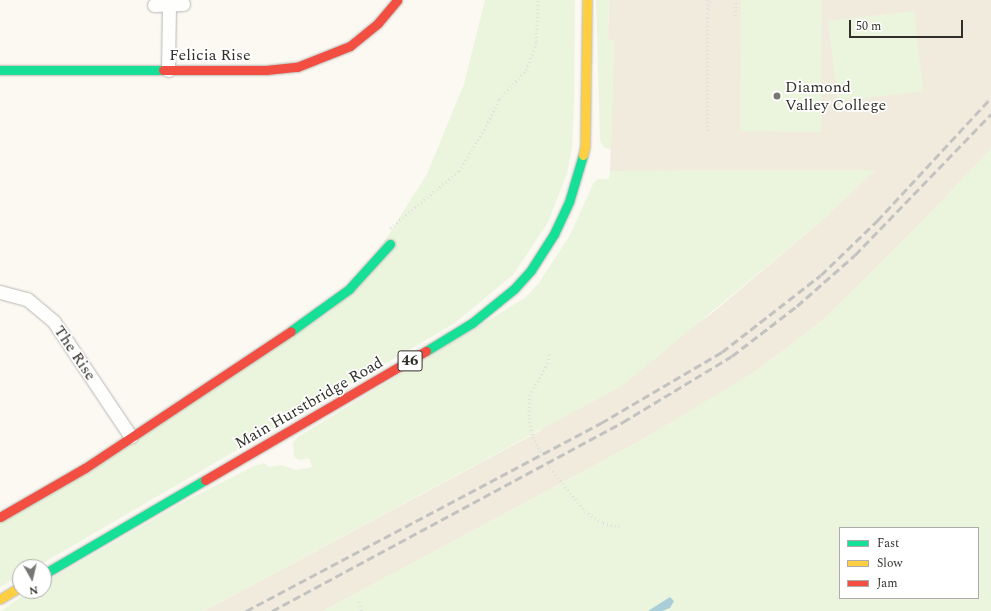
<!DOCTYPE html>
<html>
<head>
<meta charset="utf-8">
<style>
	body { margin:0 }
	#map { position:relative; width:991px; height:611px; overflow:hidden; background:#fbf9f2; font-family:Spectral,serif }
	div>[style] { position:absolute }
	.built>* { inset:0; background:#f1ebde }
	.green>* { inset:0; background:#ebf5dd }
	.water>* { inset:0; background:#aaced8 }
	.path>* { height:2.5px; margin-top:-1.25px; transform-origin:0; background:repeating-linear-gradient(90deg,#e0e0de 0 1px,transparent 0 4px) }
	.roads { filter:drop-shadow(0 0 1px #b9b7b2) drop-shadow(0 0 1px #b9b7b2) }
	.street>* { height:13px; margin:-6.5px; padding:0 6.5px; transform-origin:6.5px; border-radius:6.5px; background:#fefefd }
	.fast>* { height:9px; margin:-4.5px; padding:0 4.5px; transform-origin:4.5px; border-radius:4.5px; background:#16e098 }
	.slow>* { height:9px; margin:-4.5px; padding:0 4.5px; transform-origin:4.5px; border-radius:4.5px; background:#ffcf43 }
	.jam>* { height:9px; margin:-4.5px; padding:0 4.5px; transform-origin:4.5px; border-radius:4.5px; background:#f24e42 }
	.rail>* { height:3px; margin-top:-1.5px; transform-origin:0; background:repeating-linear-gradient(90deg,#c2c2c0 0 8px,transparent 0 12px) }
	.dots>* { width:11px; height:11px; translate:-50% -50%; box-sizing:border-box; border:2px solid #fff; border-radius:50% }
	span { translate:-50% -50%; white-space:nowrap; text-align:center; line-height:1.15; -webkit-text-stroke:3.5px #fff; paint-order:stroke }
	.shield-label span { padding:1px 3px; background:#fff; border:1px solid; border-radius:3px; -webkit-text-stroke-width:0 }
	.shield-label { font-size:15px; color:#312f2a; font-weight:700 }
	.street-label { font-size:16px; color:#312f2a }
	.poi-label { font-size:16px; color:#312f2a }
	.left { translate:0 -50%; text-align:left }
	.legend { position:absolute; left:839px; top:527px; width:140px; height:72px; box-sizing:border-box; background:#fff; border:1px solid #adacaa; margin:0; padding:5px 7px; list-style:none; font-size:12px; color:#312f2a }
	.legend li { display:flex; align-items:center; gap:8px; height:20px }
	.legend b { width:20px; border:1px solid #adacaa }
	.north { position:absolute; left:12px; top:559px; width:40px; height:40px; box-sizing:border-box; background:#fff; border:1px solid #adacaa; border-radius:50%; rotate:172deg; font-size:11px; font-weight:700; line-height:16px; text-align:center; color:#312f2a }
	.north::after { content:''; display:block; margin:auto; width:14px; height:18px; background:#787670; clip-path:polygon(50% 0,100% 100%,50% 72%,0 100%) }
	.scale { position:absolute; left:849px; top:20px; width:114px; height:18px; box-sizing:border-box; border:2px solid #312f2a; border-top:0; padding-left:5px; font-size:12px; line-height:14px; white-space:nowrap; color:#312f2a; -webkit-text-stroke:3px #fff; paint-order:stroke }
</style>
</head>
<body>
<div id="map">
	<div class="built">
		<i style="clip-path:polygon(609px 0,991px 0,991px 149px,914px 230px,824px 319px,759px 369px,715px 397px,638px 442px,323px 611px,204px 611px,538px 432px,711px 314px,819px 223px,875px 170px,610px 171px,614px 41px,608px 40px)"></i>
	</div>
	<div class="green">
		<i style="clip-path:polygon(485px 0,575px 0,574px 106px,572px 147px,567px 174px,548px 222px,514px 274px,455px 323px,36px 567px,20px 567px,20px 576px,0 587px,0 523px,333px 310px,387px 237px,427px 174px,464px 84px)"></i>
		<i style="clip-path:polygon(596px 0,609px 0,608px 40px,614px 40px,611px 149px,604px 148px,600px 141px)"></i>
		<i style="clip-path:polygon(741px 0,822px 0,821px 132px,740px 131px)"></i>
		<i style="clip-path:polygon(914px 11px,923px 91px,838px 101px,828px 21px)"></i>
		<i style="clip-path:polygon(evenodd,991px 149px,991px 611px,323px 611px,638px 442px,759px 369px,824px 319px,914px 230px,991px 149px,840px 528px,978px 528px,978px 598px,840px 598px,840px 528px)"></i>
		<i style="clip-path:polygon(875px 170px,819px 223px,622px 386px,204px 611px,1px 611px,29px 591px,44px 591px,44px 583px,187px 500px,252px 467px,264px 463px,269px 467px,281px 465px,296px 470px,312px 467px,309px 458px,300px 460px,294px 457px,293px 443px,298px 437px,526px 297px,539px 283px,570px 235px,594px 182px,598px 179px,609px 179px,610px 171px)"></i>
	</div>
	<div class="water">
		<i style="clip-path:polygon(670px 597px,674px 601px,670px 608px,662px 611px,648px 611px)"></i>
	</div>
	<div class="path">
		<i style="left:707px;top:9px;width:9px;rotate:-90deg"></i>
		<i style="left:735px;top:16px;width:16px;rotate:-86deg"></i>
		<i style="left:707px;top:131px;width:113px;rotate:-90deg"></i>
		<i style="left:707px;top:18px;width:18px;rotate:-81deg"></i>
		<i style="left:390px;top:228px;width:89px;rotate:-39.6deg"></i>
		<i style="left:459px;top:171px;width:52px;rotate:-59deg"></i>
		<i style="left:486px;top:126px;width:30px;rotate:-64deg"></i>
		<i style="left:499px;top:99px;width:40px;rotate:-47deg"></i>
		<i style="left:526px;top:70px;width:30px;rotate:-70deg"></i>
		<i style="left:536px;top:42px;width:42px;rotate:-87.3deg"></i>
		<i style="left:550px;top:355px;width:13px;rotate:108deg"></i>
		<i style="left:546px;top:367px;width:32px;rotate:120deg"></i>
		<i style="left:530px;top:395px;width:23px;rotate:92deg"></i>
		<i style="left:529px;top:418px;width:19px;rotate:78deg"></i>
		<i style="left:533px;top:437px;width:35px;rotate:61deg"></i>
		<i style="left:550px;top:468px;width:55px;rotate:50.9deg"></i>
		<i style="left:585px;top:511px;width:22px;rotate:34deg"></i>
		<i style="left:603px;top:523px;width:19px;rotate:12deg"></i>
		<i style="left:359px;top:602px;width:9px;rotate:72deg"></i>
	</div>
	<div class="roads">
		<div class="street">
			<i style="left:154px;top:5px;width:29px;rotate:-2deg"></i>
			<i style="left:168px;top:70px;width:65px;rotate:-89.1deg"></i>
			<i style="left:0;top:292px;width:28px;rotate:15deg"></i>
			<i style="left:27px;top:299px;width:35px;rotate:40deg"></i>
			<i style="left:54px;top:322px;width:138px;rotate:56.2deg"></i>
		</div>
		<div class="fast">
			<i style="left:0;top:70px;width:163px"></i>
			<i style="left:291px;top:331px;width:72px;rotate:-35.9deg"></i>
			<i style="left:349px;top:289px;width:61px;rotate:-47.7deg"></i>
			<i style="left:426px;top:351px;width:54px;rotate:-31.3deg"></i>
			<i style="left:472px;top:323px;width:54px;rotate:-39deg"></i>
			<i style="left:514px;top:289px;width:25px;rotate:-48deg"></i>
			<i style="left:531px;top:270px;width:43px;rotate:-57.4deg"></i>
			<i style="left:554px;top:234px;width:35px;rotate:-65deg"></i>
			<i style="left:569px;top:202px;width:49px;rotate:-73.4deg"></i>
			<i style="left:44px;top:574px;width:186px;rotate:-30.3deg"></i>
		</div>
		<div class="slow">
			<i style="left:583px;top:155px;width:9px;rotate:-77deg"></i>
			<i style="left:585px;top:146px;width:146px;rotate:-89.2deg"></i>
			<i style="left:0;top:599px;width:23px;rotate:-31deg"></i>
		</div>
		<div class="jam">
			<i style="left:163px;top:70px;width:103px"></i>
			<i style="left:266px;top:70px;width:31px;rotate:-6deg"></i>
			<i style="left:297px;top:67px;width:57px;rotate:-21.6deg"></i>
			<i style="left:350px;top:46px;width:36px;rotate:-39deg"></i>
			<i style="left:378px;top:23px;width:30px;rotate:-50deg"></i>
			<i style="left:205px;top:480px;width:256px;rotate:-30.3deg"></i>
			<i style="left:0;top:517px;width:98px;rotate:-30deg"></i>
			<i style="left:85px;top:468px;width:247px;rotate:-33.6deg"></i>
		</div>
	</div>
	<div class="rail">
		<i style="left:246px;top:611px;width:402px;rotate:-27.9deg"></i>
		<i style="left:601px;top:423px;width:140px;rotate:-30.4deg"></i>
		<i style="left:722px;top:352px;width:125px;rotate:-37.9deg"></i>
		<i style="left:821px;top:275px;width:78px;rotate:-44deg"></i>
		<i style="left:877px;top:221px;width:168px;rotate:-47.2deg"></i>
		<i style="left:272px;top:611px;width:399px;rotate:-28.3deg"></i>
		<i style="left:623px;top:422px;width:127px;rotate:-31.2deg"></i>
		<i style="left:732px;top:356px;width:82px;rotate:-37.6deg"></i>
		<i style="left:797px;top:306px;width:77px;rotate:-41.3deg"></i>
		<i style="left:855px;top:255px;width:196px;rotate:-46deg"></i>
	</div>
	<div class="dots">
		<i style="left:777px;top:96px;background:#787670"></i>
	</div>
	<div class="shield-label">
		<span style="left:410px;top:361px">46</span>
	</div>
	<div class="street-label">
		<span style="left:210px;top:55px">Felicia Rise</span>
		<span style="left:75px;top:353px;rotate:56deg">The Rise</span>
		<span style="left:309px;top:403px;rotate:-30deg">Main Hurstbridge Road</span>
	</div>
	<div class="poi-label">
		<span class="left" style="left:785px;top:96px">Diamond<br>Valley College</span>
	</div>
	<ul class="legend">
	<li><b style="height:5px;background:#16e098"></b>Fast</li>
	<li><b style="height:5px;background:#ffcf43"></b>Slow</li>
	<li><b style="height:5px;background:#f24e42"></b>Jam</li>
	</ul>
	<div class="north">N</div>
	<div class="scale">50 m</div>
</div>
</body>
</html>
